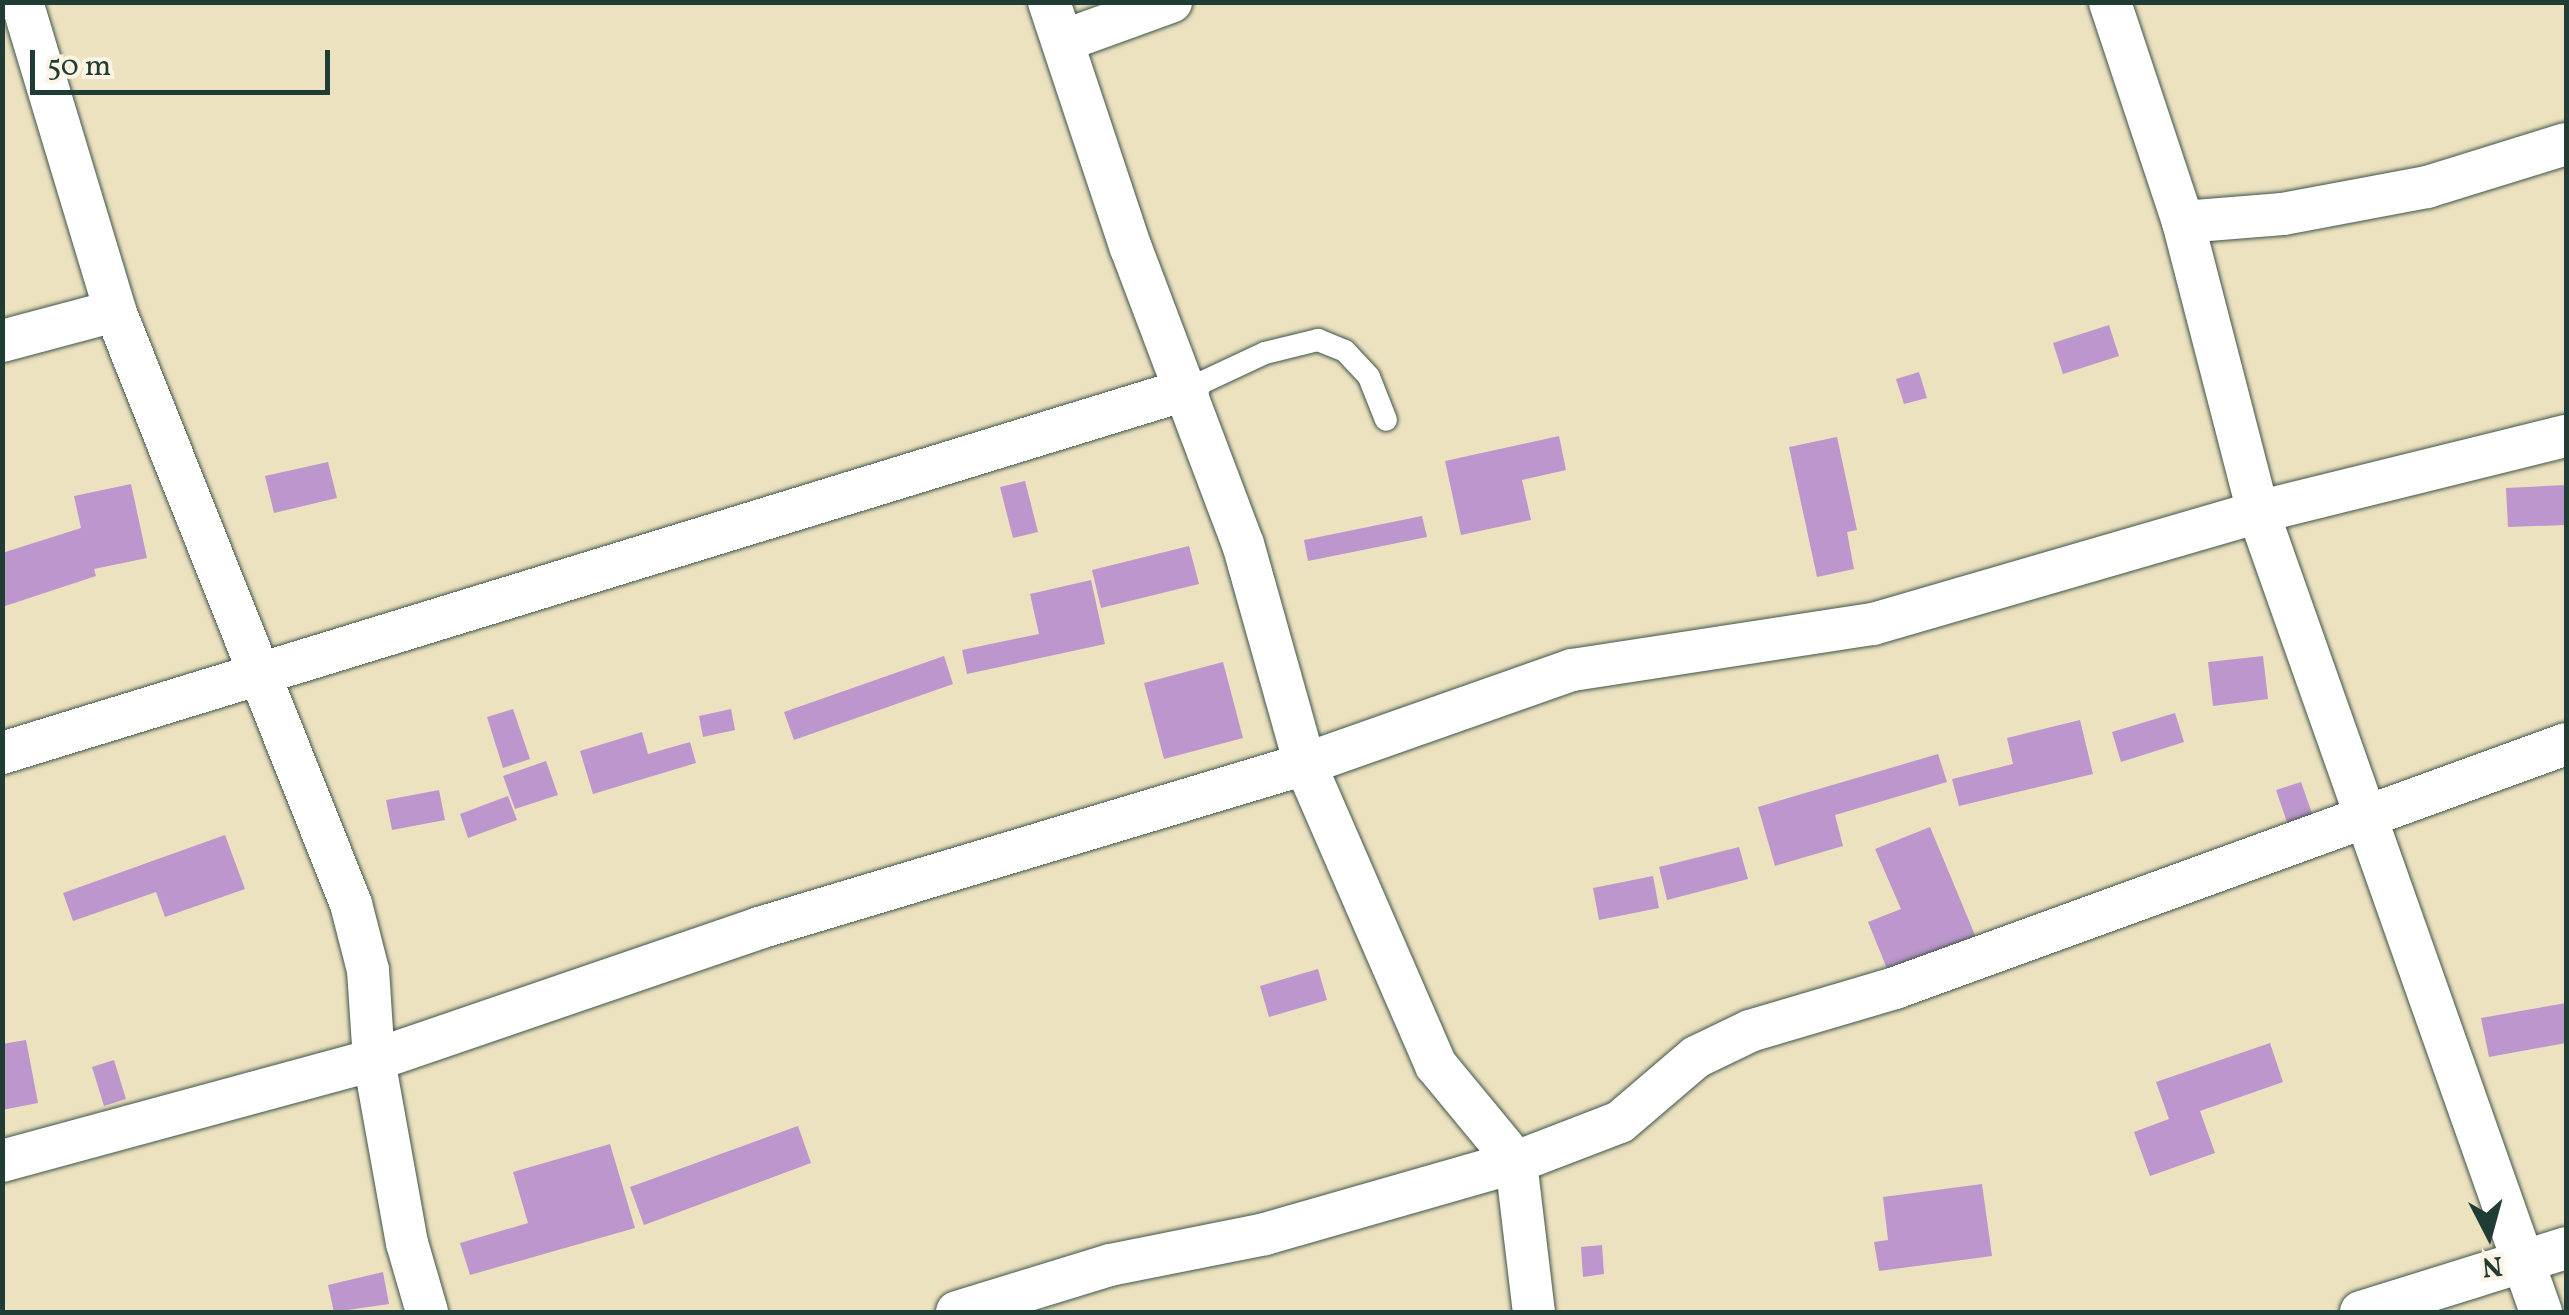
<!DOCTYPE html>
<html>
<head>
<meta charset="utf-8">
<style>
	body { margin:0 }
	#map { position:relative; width:2569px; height:1315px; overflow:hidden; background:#ede2c0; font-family:Vollkorn,serif }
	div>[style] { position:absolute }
	.building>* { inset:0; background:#bc96cc }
	.roads { filter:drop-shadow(0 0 2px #3e5649) drop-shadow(0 0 2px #3e5649) }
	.lane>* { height:22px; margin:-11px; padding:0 11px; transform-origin:11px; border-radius:11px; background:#fff }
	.street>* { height:42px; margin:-21px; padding:0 21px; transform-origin:21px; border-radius:21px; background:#fff }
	span { translate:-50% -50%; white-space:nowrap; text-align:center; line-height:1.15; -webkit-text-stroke:10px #fcf5e5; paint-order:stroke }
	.frame { position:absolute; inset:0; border:5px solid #1f3d34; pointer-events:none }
	.north { position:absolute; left:2439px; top:1185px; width:100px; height:100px; -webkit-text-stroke:8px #fcf5e5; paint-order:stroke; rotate:174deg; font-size:28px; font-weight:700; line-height:40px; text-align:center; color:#1f3d34 }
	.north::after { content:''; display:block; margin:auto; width:35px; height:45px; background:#1f3d34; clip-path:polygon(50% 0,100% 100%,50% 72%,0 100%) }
	.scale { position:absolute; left:30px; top:50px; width:300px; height:45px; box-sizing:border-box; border:5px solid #1f3d34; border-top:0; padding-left:12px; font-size:30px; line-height:35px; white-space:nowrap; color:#1f3d34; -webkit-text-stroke:8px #fcf5e5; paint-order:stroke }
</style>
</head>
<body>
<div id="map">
	<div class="building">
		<i style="clip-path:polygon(2109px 325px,2119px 356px,2063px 374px,2053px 343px)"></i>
		<i style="clip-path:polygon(1919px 372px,1927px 398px,1904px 404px,1896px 379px)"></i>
		<i style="clip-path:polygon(1559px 436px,1566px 470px,1522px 480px,1531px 520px,1461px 535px,1445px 461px)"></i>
		<i style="clip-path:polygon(1837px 437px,1857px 530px,1847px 532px,1854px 569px,1817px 577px,1789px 447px)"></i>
		<i style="clip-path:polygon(328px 462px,337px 498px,274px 513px,265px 476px)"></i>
		<i style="clip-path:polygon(1025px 481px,1038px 532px,1013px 538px,1000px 487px)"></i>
		<i style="clip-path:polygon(131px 484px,147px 558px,94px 569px,96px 576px,2px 607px,2px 553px,81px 528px,74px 496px)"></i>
		<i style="clip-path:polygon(2566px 485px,2566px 525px,2508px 527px,2506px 488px)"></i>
		<i style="clip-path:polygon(1422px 516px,1427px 537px,1308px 561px,1304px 540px)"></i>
		<i style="clip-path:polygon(1189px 546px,1199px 584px,1101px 608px,1092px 570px)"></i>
		<i style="clip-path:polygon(1091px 580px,1105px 644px,967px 674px,962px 650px,1039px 634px,1030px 594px)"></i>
		<i style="clip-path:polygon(944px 656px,953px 684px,794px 740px,784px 712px)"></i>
		<i style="clip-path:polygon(2263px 656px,2268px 699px,2213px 706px,2208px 662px)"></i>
		<i style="clip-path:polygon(1223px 662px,1243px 738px,1164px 759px,1144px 683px)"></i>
		<i style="clip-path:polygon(513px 709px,530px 759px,503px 768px,487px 717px)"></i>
		<i style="clip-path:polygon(731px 709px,735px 730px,703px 737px,699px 716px)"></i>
		<i style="clip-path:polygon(2175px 713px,2184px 742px,2121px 762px,2112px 732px)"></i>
		<i style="clip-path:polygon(2080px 720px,2093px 774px,1959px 806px,1952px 779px,2013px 764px,2007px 738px)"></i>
		<i style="clip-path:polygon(642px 732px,648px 754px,690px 742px,696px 763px,593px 794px,580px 751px)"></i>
		<i style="clip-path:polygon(1938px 754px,1947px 782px,1835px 815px,1843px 846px,1775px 866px,1758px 807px)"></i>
		<i style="clip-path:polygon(546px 761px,558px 795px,515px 809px,503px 776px)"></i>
		<i style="clip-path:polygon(2301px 782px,2314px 819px,2289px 828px,2276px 790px)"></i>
		<i style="clip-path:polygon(439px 790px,445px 820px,392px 830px,386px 800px)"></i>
		<i style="clip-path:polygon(508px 796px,517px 820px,468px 838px,460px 814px)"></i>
		<i style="clip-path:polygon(1930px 827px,1977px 940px,1890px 976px,1868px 922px,1901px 909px,1875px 849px)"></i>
		<i style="clip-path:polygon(225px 835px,245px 889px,165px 917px,156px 892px,73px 921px,63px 893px)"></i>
		<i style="clip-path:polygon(1739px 847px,1748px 879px,1667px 900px,1659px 867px)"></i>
		<i style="clip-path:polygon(1653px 876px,1659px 908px,1599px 920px,1593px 888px)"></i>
		<i style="clip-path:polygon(1318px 969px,1327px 1000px,1269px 1017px,1260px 986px)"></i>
		<i style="clip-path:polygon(2566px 1003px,2566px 1043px,2489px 1057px,2481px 1018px)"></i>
		<i style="clip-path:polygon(26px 1040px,38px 1103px,2px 1110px,2px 1044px)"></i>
		<i style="clip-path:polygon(2270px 1043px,2283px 1082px,2200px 1111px,2215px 1153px,2150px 1176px,2134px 1132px,2169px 1119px,2156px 1082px)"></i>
		<i style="clip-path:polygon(114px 1060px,126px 1099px,104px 1106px,92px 1067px)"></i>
		<i style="clip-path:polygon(798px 1126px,811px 1163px,644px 1225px,630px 1187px)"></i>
		<i style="clip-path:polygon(610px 1144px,635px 1228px,470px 1275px,460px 1243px,528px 1223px,513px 1172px)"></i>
		<i style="clip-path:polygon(1982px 1184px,1992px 1256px,1879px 1271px,1874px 1242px,1888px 1240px,1883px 1197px)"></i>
		<i style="clip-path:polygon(1602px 1245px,1604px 1274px,1583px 1277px,1581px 1247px)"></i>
		<i style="clip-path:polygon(383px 1272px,389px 1304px,334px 1312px,328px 1285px)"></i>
	</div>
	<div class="roads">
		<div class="lane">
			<i style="left:1188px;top:389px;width:85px;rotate:-25.1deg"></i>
			<i style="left:1265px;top:353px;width:55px;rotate:-13.8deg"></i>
			<i style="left:1318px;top:340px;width:29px;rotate:22deg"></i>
			<i style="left:1345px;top:351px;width:35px;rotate:47deg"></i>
			<i style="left:1369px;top:377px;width:46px;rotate:68.4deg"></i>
		</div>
		<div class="street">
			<i style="left:22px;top:2px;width:323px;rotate:73.2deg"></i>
			<i style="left:115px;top:311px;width:638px;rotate:68.3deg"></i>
			<i style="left:351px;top:904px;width:68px;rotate:75.6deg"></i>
			<i style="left:368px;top:970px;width:90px;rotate:86.2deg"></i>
			<i style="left:374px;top:1060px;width:186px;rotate:79.8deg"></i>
			<i style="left:407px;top:1243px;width:72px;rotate:73.8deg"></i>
			<i style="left:1049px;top:2px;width:259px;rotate:71.6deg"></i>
			<i style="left:1131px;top:248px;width:316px;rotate:69.3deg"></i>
			<i style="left:1243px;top:544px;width:229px;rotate:74.3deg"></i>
			<i style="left:1305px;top:764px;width:328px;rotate:66.5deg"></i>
			<i style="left:1436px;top:1065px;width:126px;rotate:50.5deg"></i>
			<i style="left:1516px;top:1162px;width:151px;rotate:83.2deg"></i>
			<i style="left:1063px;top:41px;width:115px;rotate:-19.9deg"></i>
			<i style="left:2183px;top:222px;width:100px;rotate:-4.6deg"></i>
			<i style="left:2283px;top:214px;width:147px;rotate:-10.6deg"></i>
			<i style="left:2427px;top:187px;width:145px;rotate:-17.2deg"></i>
			<i style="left:2px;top:341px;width:117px;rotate:-14.9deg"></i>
			<i style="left:2px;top:753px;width:1241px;rotate:-17.06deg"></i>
			<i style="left:2px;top:1161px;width:385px;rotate:-15.2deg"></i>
			<i style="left:374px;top:1060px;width:407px;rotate:-18.9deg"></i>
			<i style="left:759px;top:928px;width:570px;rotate:-16.72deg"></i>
			<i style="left:1305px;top:764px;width:283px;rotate:-19.4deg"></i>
			<i style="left:1572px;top:670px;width:304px;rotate:-8.7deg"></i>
			<i style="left:1873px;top:624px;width:401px;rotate:-16.2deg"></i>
			<i style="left:2258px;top:512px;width:300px;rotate:-104.5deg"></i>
			<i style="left:2183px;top:222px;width:232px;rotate:-108.4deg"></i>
			<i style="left:957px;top:1312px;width:160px;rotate:-17.1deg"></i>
			<i style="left:1110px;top:1265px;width:158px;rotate:-11.3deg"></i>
			<i style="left:1265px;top:1234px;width:261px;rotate:-16deg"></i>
			<i style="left:1516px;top:1162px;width:111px;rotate:-21deg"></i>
			<i style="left:1620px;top:1122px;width:100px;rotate:-40.5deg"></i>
			<i style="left:1696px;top:1057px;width:60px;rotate:-25.7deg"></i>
			<i style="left:1750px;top:1031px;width:151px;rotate:-16.5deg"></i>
			<i style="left:1895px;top:988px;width:714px;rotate:-19.98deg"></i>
			<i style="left:2361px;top:1312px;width:215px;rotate:-17.3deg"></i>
			<i style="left:2541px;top:1312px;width:849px;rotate:-109.48deg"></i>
			<i style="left:2258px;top:512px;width:317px;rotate:-13.9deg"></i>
		</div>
	</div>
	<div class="frame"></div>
	<div class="north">N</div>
	<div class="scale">50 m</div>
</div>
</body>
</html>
